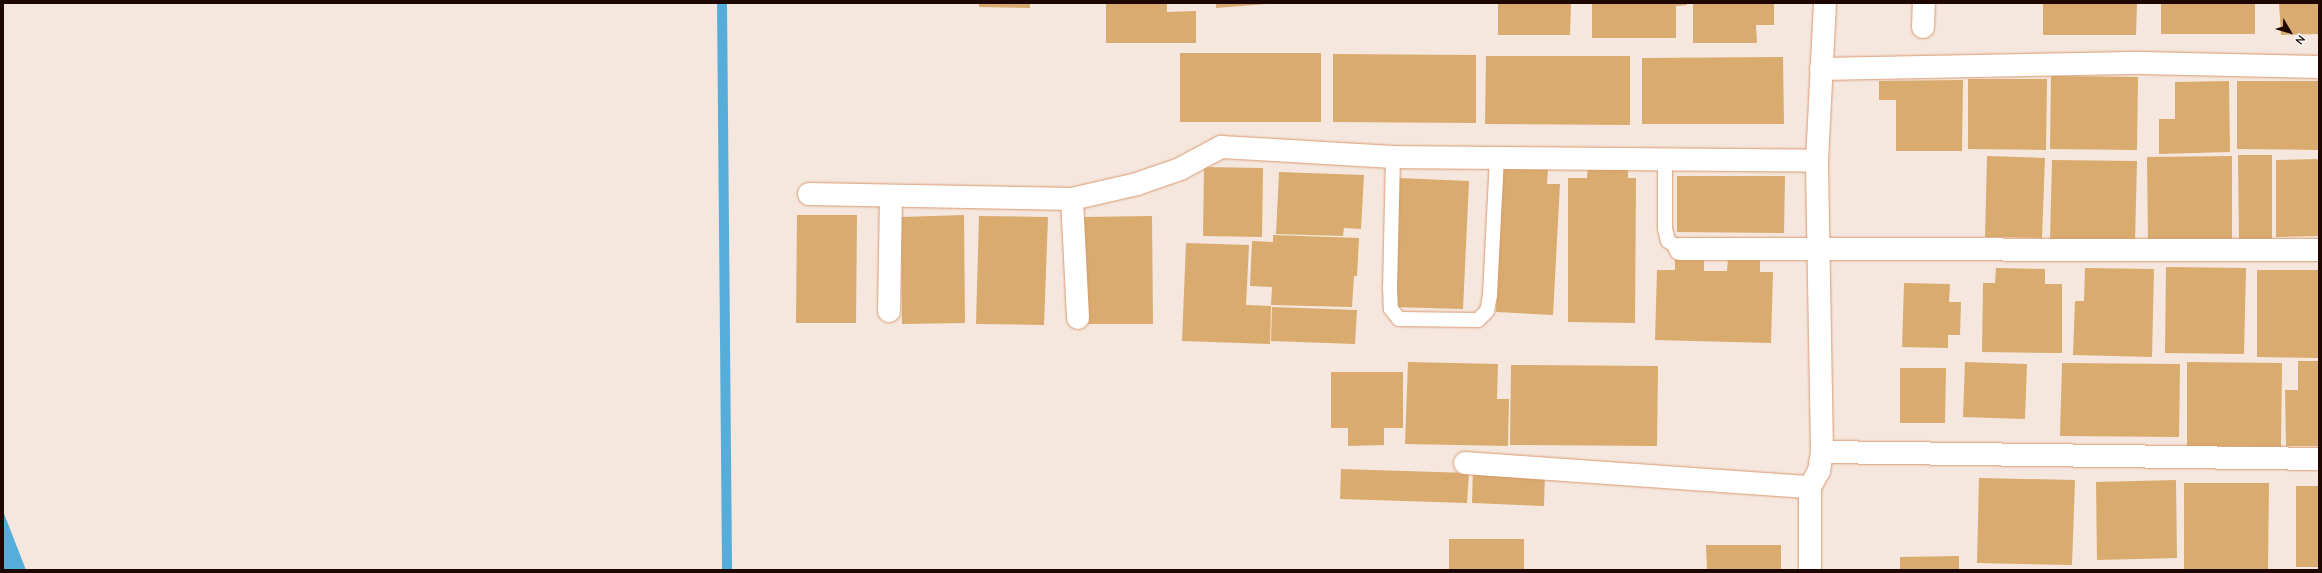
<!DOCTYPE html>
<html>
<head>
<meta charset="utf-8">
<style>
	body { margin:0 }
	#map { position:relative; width:2322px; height:573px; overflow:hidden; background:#f5e7de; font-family:"Nunito Sans",sans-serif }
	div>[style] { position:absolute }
	.water>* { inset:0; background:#57add9 }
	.stream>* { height:10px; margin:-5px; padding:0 5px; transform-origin:5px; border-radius:5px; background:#57add9 }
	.building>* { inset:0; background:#d9ab6e }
	.roads { filter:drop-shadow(0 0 1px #d9986f) drop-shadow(0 0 1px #d9986f) }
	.service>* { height:14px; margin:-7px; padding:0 7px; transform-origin:7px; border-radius:7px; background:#fff }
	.minor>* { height:22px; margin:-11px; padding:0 11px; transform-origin:11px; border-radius:11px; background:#fff }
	span { translate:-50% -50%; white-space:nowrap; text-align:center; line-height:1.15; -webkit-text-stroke:4px #fff; paint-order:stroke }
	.frame { position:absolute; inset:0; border:4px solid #1d0700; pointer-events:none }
	.north { position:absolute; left:2270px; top:12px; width:40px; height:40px; -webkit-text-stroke:3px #fff; paint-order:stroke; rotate:128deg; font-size:11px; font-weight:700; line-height:16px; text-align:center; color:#1d0700 }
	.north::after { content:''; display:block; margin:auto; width:14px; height:18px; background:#1d0700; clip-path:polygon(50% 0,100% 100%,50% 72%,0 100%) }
</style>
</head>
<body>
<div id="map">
	<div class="water">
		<i style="clip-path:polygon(3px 511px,26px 570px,3px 570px)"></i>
	</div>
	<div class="stream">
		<i style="left:722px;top:3px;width:567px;rotate:89.49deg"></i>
	</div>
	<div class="building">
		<i style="clip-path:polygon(979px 3px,1030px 3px,1030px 8px,979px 7px)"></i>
		<i style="clip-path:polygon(1106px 3px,1167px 3px,1167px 12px,1196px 11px,1196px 43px,1106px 43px)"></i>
		<i style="clip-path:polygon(1216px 3px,1266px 3px,1266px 4px,1216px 8px)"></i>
		<i style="clip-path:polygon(1498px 3px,1571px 3px,1570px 35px,1498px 35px)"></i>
		<i style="clip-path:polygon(1592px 3px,1687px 3px,1687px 5px,1676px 6px,1676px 38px,1592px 38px)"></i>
		<i style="clip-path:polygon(1693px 3px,1774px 3px,1774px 25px,1756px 25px,1757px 43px,1693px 43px)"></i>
		<i style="clip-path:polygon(2043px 3px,2137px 3px,2136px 35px,2043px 35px)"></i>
		<i style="clip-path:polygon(2161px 3px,2255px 3px,2255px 34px,2161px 34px)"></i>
		<i style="clip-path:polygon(2279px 3px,2319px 3px,2319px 34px,2281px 35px)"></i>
		<i style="clip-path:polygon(1180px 53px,1321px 53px,1321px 122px,1180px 122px)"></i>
		<i style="clip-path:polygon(1333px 54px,1476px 55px,1476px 123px,1333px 122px)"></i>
		<i style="clip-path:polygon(1486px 56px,1630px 56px,1630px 125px,1485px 124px)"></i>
		<i style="clip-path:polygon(1783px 57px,1784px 124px,1642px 124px,1642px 58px)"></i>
		<i style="clip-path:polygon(2051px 76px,2138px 77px,2137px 150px,2050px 149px)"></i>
		<i style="clip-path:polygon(1968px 79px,2047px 79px,2046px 150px,1968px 149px)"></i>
		<i style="clip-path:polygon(1963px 80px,1962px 151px,1896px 151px,1896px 100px,1879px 100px,1879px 81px)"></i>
		<i style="clip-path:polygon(2229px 81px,2230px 152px,2159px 154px,2159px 119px,2175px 119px,2175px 82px)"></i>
		<i style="clip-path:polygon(2237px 81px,2319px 81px,2319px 150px,2237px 149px)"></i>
		<i style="clip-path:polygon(2238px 155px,2272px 155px,2272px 239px,2239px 240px)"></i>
		<i style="clip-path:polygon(1987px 156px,2045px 158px,2042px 238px,1985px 237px)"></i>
		<i style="clip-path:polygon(2232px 156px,2232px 241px,2148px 242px,2147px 157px)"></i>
		<i style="clip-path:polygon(2319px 159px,2319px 236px,2276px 237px,2276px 160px)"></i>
		<i style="clip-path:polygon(2052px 160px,2137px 161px,2135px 241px,2050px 240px)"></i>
		<i style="clip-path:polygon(1588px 164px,1628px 164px,1628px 178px,1636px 178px,1635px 323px,1568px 322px,1568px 178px,1587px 178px)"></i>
		<i style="clip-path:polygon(1503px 166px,1548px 168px,1547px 184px,1560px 184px,1553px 315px,1496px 312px)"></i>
		<i style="clip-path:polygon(1204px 167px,1263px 168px,1262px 237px,1203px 236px)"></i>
		<i style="clip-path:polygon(1279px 172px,1364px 175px,1361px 229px,1344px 228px,1343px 236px,1276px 234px)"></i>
		<i style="clip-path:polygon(1677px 176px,1785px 176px,1784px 233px,1677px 232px)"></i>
		<i style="clip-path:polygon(1399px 178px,1469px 181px,1463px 309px,1393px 307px)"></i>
		<i style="clip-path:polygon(797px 215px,857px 215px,856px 323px,796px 323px)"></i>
		<i style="clip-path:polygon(964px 215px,965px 323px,902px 324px,901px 217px)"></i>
		<i style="clip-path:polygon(979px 216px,1048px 217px,1044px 325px,976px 324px)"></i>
		<i style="clip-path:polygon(1152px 216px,1153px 324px,1084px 324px,1084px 217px)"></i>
		<i style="clip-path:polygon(1273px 235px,1359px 238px,1357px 276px,1354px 276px,1352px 307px,1271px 305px,1272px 287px,1250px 286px,1252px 241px,1273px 242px)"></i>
		<i style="clip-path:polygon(1186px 243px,1249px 245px,1246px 305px,1271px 306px,1270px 344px,1182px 341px)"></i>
		<i style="clip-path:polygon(1675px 258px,1704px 259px,1704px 271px,1727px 271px,1728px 259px,1760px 260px,1760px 272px,1773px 272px,1771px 343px,1655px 340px,1657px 270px,1675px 270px)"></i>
		<i style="clip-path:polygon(2166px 267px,2246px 268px,2244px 354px,2165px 353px)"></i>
		<i style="clip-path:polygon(1996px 268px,2045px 269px,2045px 284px,2062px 284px,2062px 353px,1982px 352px,1983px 283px,1995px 283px)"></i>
		<i style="clip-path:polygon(2085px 268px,2154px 269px,2152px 357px,2073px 355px,2075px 301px,2084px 301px)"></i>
		<i style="clip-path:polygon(2257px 270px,2319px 270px,2319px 358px,2257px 357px)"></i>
		<i style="clip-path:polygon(1904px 283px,1950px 284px,1949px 302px,1961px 302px,1960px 335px,1948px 335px,1948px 348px,1902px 347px)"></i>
		<i style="clip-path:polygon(1272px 307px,1357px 310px,1355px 344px,1271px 341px)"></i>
		<i style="clip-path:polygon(2298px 361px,2319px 361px,2319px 446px,2286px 446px,2285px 390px,2298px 390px)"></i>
		<i style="clip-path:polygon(1408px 362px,1498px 364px,1497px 399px,1509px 399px,1508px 446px,1405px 444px)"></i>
		<i style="clip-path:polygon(1965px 362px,2027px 364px,2025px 419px,1963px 417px)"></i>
		<i style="clip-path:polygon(2187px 362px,2282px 363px,2281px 447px,2187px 446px)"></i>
		<i style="clip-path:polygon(2062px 363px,2180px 364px,2179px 437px,2060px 436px)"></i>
		<i style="clip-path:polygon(1511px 365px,1658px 366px,1657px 446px,1510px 445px)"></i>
		<i style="clip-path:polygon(1900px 368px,1946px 368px,1945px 423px,1900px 423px)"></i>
		<i style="clip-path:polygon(1331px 372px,1403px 372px,1403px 428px,1384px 428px,1384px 445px,1348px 446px,1348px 428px,1331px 428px)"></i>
		<i style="clip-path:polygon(1341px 469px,1469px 473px,1467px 503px,1340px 499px)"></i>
		<i style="clip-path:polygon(1473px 469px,1545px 472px,1544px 506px,1472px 503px)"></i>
		<i style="clip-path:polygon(1979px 478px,2075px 480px,2072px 565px,1977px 563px)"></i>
		<i style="clip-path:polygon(2176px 480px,2177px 558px,2097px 560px,2096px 482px)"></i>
		<i style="clip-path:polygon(2184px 483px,2269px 483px,2268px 569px,2184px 569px)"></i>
		<i style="clip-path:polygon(2296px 486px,2319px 486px,2319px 567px,2296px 567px)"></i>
		<i style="clip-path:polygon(1449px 539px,1524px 539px,1524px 570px,1449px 570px)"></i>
		<i style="clip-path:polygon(1706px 545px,1781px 545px,1781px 570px,1707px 570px)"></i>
		<i style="clip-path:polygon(1959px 556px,1959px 570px,1900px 570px,1900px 557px)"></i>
	</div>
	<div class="roads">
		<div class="service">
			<i style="left:1393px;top:157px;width:129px;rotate:91.3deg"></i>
			<i style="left:1390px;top:286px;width:23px;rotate:88deg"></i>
			<i style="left:1391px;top:309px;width:13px;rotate:51deg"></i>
			<i style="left:1399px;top:319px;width:79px;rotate:0.7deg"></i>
			<i style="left:1478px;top:320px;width:13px;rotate:-45deg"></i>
			<i style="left:1487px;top:311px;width:16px;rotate:-79deg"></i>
			<i style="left:1490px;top:295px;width:137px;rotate:-87.1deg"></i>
			<i style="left:1665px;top:159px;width:69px;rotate:90deg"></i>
			<i style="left:1665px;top:228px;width:13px;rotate:77deg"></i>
			<i style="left:1668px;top:241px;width:14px;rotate:34deg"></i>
		</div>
		<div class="minor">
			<i style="left:1923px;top:27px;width:24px;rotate:-88deg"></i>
			<i style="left:1821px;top:69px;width:321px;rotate:-1.1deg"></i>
			<i style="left:2142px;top:63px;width:177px;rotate:1.3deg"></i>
			<i style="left:809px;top:194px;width:263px;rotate:1.1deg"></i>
			<i style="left:1072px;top:199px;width:67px;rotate:-13deg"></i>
			<i style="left:1137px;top:184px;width:46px;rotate:-19.2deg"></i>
			<i style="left:1180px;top:169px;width:47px;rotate:-28.2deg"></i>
			<i style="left:1221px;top:147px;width:172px;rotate:3.3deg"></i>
			<i style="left:1393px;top:157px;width:424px;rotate:0.5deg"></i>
			<i style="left:1072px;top:199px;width:119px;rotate:87.1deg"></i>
			<i style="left:1680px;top:249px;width:639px;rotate:0.09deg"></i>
			<i style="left:889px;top:311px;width:115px;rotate:-89deg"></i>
			<i style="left:1822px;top:452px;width:497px;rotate:0.8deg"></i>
			<i style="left:1465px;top:463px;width:346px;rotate:4deg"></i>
			<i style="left:1810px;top:570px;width:83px;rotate:-90deg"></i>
			<i style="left:1810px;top:487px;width:18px;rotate:-61deg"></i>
			<i style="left:1819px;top:471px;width:19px;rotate:-81deg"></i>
			<i style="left:1822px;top:452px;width:291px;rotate:-91deg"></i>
			<i style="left:1817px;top:161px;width:158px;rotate:-87.1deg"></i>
		</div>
	</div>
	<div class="frame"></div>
	<div class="north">N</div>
</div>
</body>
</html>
